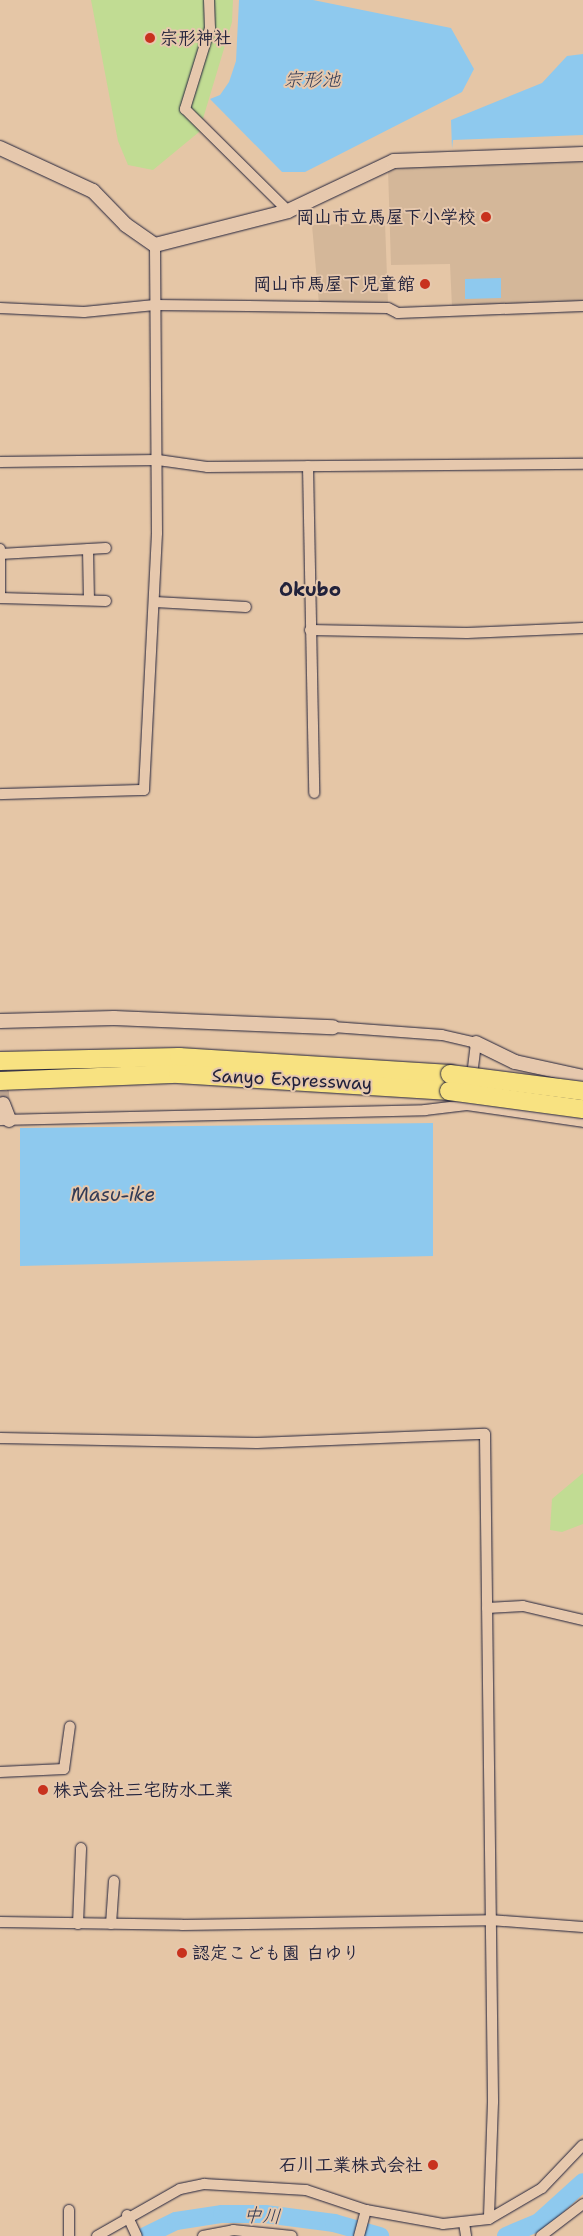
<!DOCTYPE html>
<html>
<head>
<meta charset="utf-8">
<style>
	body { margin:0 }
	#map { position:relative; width:583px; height:2236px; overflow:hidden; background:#e5c6a6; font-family:"Shantell Sans","Klee One",sans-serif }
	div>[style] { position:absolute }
	.built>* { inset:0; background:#d4b799 }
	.green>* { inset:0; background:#c1dc93 }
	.water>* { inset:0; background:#8ec9ee }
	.river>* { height:18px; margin:-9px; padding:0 9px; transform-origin:9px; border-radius:9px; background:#8ec9ee }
	.secondary-tunnel>* { height:14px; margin-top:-7px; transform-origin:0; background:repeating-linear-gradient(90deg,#bea591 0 14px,transparent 0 21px) }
	.roads { filter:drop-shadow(0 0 1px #22223b) drop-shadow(0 0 1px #22223b) }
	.street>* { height:10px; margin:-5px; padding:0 5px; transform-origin:5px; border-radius:5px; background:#e6c8ad }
	.secondary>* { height:14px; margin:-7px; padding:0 7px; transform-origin:7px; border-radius:7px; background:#e6c8ad }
	.highway>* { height:18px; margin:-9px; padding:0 9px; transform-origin:9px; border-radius:9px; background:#f8e281 }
	.bridges { filter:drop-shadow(0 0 1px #22223b) drop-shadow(0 0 1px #22223b) }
	.highway-bridge>* { height:18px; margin:-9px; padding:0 9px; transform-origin:9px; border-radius:9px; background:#f8e281 }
	.dots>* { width:14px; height:14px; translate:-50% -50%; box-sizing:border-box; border:2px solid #e6c8ad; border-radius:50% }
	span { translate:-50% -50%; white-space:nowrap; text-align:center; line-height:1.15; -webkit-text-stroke:4px #e6c8ad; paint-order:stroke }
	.poi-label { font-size:18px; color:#22223b; font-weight:700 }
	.left { translate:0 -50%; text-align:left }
	.right { translate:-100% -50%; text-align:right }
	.street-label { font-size:18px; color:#22223b }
	.water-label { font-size:19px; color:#323b56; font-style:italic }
	.neighbourhood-label { font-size:19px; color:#22223b; font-weight:700 }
</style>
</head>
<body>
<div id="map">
	<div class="built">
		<i style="clip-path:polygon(583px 159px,583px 302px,452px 307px,450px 264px,391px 265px,388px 169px)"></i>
		<i style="clip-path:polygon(385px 223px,388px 303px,319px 304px,312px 225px)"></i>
	</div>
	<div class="green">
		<i style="clip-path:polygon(91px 0,233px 0,232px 22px,199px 132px,153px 170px,128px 165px,118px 141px)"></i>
		<i style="clip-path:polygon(583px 1473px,583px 1524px,562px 1532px,550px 1530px,552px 1499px)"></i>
	</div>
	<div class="water">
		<i style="clip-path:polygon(239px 0,313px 0,451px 28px,474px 69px,462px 92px,305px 172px,282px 172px,210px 99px,220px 95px,229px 82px,236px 61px)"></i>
		<i style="clip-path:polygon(583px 54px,583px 135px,453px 140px,452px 149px,451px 120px,542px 83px,567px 56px)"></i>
		<i style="clip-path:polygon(501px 278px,501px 298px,465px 299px,465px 279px)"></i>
		<i style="clip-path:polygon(433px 1123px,433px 1256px,20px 1266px,20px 1128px)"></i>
	</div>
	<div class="river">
		<i style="left:145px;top:2236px;width:34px;rotate:-26deg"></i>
		<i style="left:176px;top:2221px;width:47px;rotate:-8.7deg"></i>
		<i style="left:222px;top:2214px;width:43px"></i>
		<i style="left:265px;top:2214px;width:70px;rotate:7.4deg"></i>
		<i style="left:334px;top:2223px;width:48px;rotate:15.8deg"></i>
		<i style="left:506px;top:2236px;width:36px;rotate:-23deg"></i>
		<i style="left:539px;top:2222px;width:59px;rotate:-42.3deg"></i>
	</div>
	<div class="secondary-tunnel">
		<i style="left:0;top:1070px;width:34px;rotate:85deg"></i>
	</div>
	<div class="roads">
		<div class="street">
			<i style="left:209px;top:0;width:28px;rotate:88deg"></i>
			<i style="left:210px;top:28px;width:85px;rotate:107.2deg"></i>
			<i style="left:185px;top:109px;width:145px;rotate:44.7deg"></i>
			<i style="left:0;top:308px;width:84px;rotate:2.7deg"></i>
			<i style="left:84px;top:312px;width:71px;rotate:-5.6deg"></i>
			<i style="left:155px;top:305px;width:93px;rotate:0.6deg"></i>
			<i style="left:248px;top:306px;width:140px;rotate:0.8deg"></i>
			<i style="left:388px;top:308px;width:11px;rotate:27deg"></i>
			<i style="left:398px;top:313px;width:185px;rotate:-2.2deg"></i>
			<i style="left:0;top:462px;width:158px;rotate:-0.7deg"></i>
			<i style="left:158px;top:460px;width:49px;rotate:8.1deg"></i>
			<i style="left:207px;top:467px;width:376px;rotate:-0.5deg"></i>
			<i style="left:308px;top:466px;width:327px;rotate:88.9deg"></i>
			<i style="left:0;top:549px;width:45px;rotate:90deg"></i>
			<i style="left:88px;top:549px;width:51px;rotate:88.9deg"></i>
			<i style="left:0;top:554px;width:106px;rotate:-3.2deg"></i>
			<i style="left:0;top:598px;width:106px;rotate:1.6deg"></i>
			<i style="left:155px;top:602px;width:91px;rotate:3.1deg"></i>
			<i style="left:310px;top:630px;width:157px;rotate:1.1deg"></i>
			<i style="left:467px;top:633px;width:116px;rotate:-2.5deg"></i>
			<i style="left:0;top:794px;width:144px;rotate:-1.6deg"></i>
			<i style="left:144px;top:790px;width:257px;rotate:-87.1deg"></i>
			<i style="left:157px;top:533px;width:288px;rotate:-90.4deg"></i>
			<i style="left:333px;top:1027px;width:109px;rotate:4.2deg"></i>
			<i style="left:442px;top:1035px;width:35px;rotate:13deg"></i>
			<i style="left:476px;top:1043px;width:38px;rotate:97deg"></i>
			<i style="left:0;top:1120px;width:425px;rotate:-1.3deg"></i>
			<i style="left:425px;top:1110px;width:42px;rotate:-6.8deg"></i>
			<i style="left:467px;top:1105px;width:117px;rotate:8.3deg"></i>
			<i style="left:0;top:1438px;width:257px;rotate:1.1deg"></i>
			<i style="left:257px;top:1443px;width:228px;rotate:-2.3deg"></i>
			<i style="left:485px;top:1434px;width:668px;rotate:89.31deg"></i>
			<i style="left:493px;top:2102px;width:117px;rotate:92deg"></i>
			<i style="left:487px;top:1608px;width:36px;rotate:-3deg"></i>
			<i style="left:523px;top:1606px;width:62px;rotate:13.1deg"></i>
			<i style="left:0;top:1772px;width:64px;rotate:-2.7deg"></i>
			<i style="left:64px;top:1769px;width:43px;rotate:-82.1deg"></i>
			<i style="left:0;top:1922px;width:182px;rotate:0.9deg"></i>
			<i style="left:182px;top:1925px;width:308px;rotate:-0.9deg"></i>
			<i style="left:490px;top:1920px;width:93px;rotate:4.3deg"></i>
			<i style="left:78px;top:1924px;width:76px;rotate:-87.7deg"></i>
			<i style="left:111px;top:1924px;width:43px;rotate:-86deg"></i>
			<i style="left:127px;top:2215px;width:23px;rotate:65deg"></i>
			<i style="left:464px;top:2223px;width:13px;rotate:81deg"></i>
			<i style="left:69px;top:2236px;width:26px;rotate:-90deg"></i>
			<i style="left:97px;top:2236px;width:95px;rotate:-29.5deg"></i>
			<i style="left:180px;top:2189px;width:25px;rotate:-12deg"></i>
			<i style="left:204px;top:2184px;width:102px;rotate:3.4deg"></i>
			<i style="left:306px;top:2190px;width:63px;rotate:18.4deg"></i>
			<i style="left:366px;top:2210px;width:78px;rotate:10.3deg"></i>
			<i style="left:443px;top:2224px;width:46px;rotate:-6.2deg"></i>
			<i style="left:489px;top:2219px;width:61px;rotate:-30.3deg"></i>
			<i style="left:542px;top:2188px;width:59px;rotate:-46.4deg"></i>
			<i style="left:203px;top:2236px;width:31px;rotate:-11deg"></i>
			<i style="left:233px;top:2230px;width:59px;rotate:5.8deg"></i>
			<i style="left:359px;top:2236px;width:27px;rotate:-75deg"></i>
			<i style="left:541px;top:2236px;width:53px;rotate:-37.3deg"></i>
		</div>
		<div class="secondary">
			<i style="left:0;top:148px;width:102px;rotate:24.8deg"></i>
			<i style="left:93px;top:191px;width:47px;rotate:45.9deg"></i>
			<i style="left:126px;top:225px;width:35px;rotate:35deg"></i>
			<i style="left:155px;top:245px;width:137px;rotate:-14.3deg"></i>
			<i style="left:288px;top:211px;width:117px;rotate:-25.3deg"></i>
			<i style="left:394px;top:161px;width:189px;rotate:-2.1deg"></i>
			<i style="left:0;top:1021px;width:114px;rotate:-1.5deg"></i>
			<i style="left:114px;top:1018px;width:219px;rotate:2.4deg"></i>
			<i style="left:476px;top:1043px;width:43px;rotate:26deg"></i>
			<i style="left:515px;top:1062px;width:70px;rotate:12.4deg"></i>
			<i style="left:3px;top:1104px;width:17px;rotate:69deg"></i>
		</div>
		<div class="highway">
			<i style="left:0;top:1061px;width:179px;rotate:-1.3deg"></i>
			<i style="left:179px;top:1057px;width:272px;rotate:3.6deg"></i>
			<i style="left:0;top:1081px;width:178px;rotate:-2.3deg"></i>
			<i style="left:178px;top:1074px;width:272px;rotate:3.6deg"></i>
		</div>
	</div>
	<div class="bridges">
		<div class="highway-bridge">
			<i style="left:450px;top:1074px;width:134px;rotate:7.3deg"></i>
			<i style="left:449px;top:1091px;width:135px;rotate:7.7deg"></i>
		</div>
	</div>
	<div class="dots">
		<i style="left:150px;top:38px;background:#c8321e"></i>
		<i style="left:486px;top:217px;background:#c8321e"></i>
		<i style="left:425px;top:284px;background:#c8321e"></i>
		<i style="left:43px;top:1790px;background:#c8321e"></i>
		<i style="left:182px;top:1953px;background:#c8321e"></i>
		<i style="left:433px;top:2165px;background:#c8321e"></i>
	</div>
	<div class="poi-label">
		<span class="left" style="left:160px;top:38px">宗形神社</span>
		<span class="right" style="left:476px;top:217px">岡山市立馬屋下小学校</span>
		<span class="right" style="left:415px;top:284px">岡山市馬屋下児童館</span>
		<span class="left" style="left:53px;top:1790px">株式会社三宅防水工業</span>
		<span class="left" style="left:192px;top:1953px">認定こども園 白ゆり</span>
		<span class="right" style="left:423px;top:2165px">石川工業株式会社</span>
	</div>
	<div class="street-label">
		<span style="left:292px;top:1080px;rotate:3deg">Sanyo Expressway</span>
	</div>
	<div class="water-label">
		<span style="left:312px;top:80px">宗形池</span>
		<span style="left:113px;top:1195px">Masu-ike</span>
		<span style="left:262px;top:2216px;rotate:3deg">中川</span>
	</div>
	<div class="neighbourhood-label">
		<span style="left:310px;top:590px">Okubo</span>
	</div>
</div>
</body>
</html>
